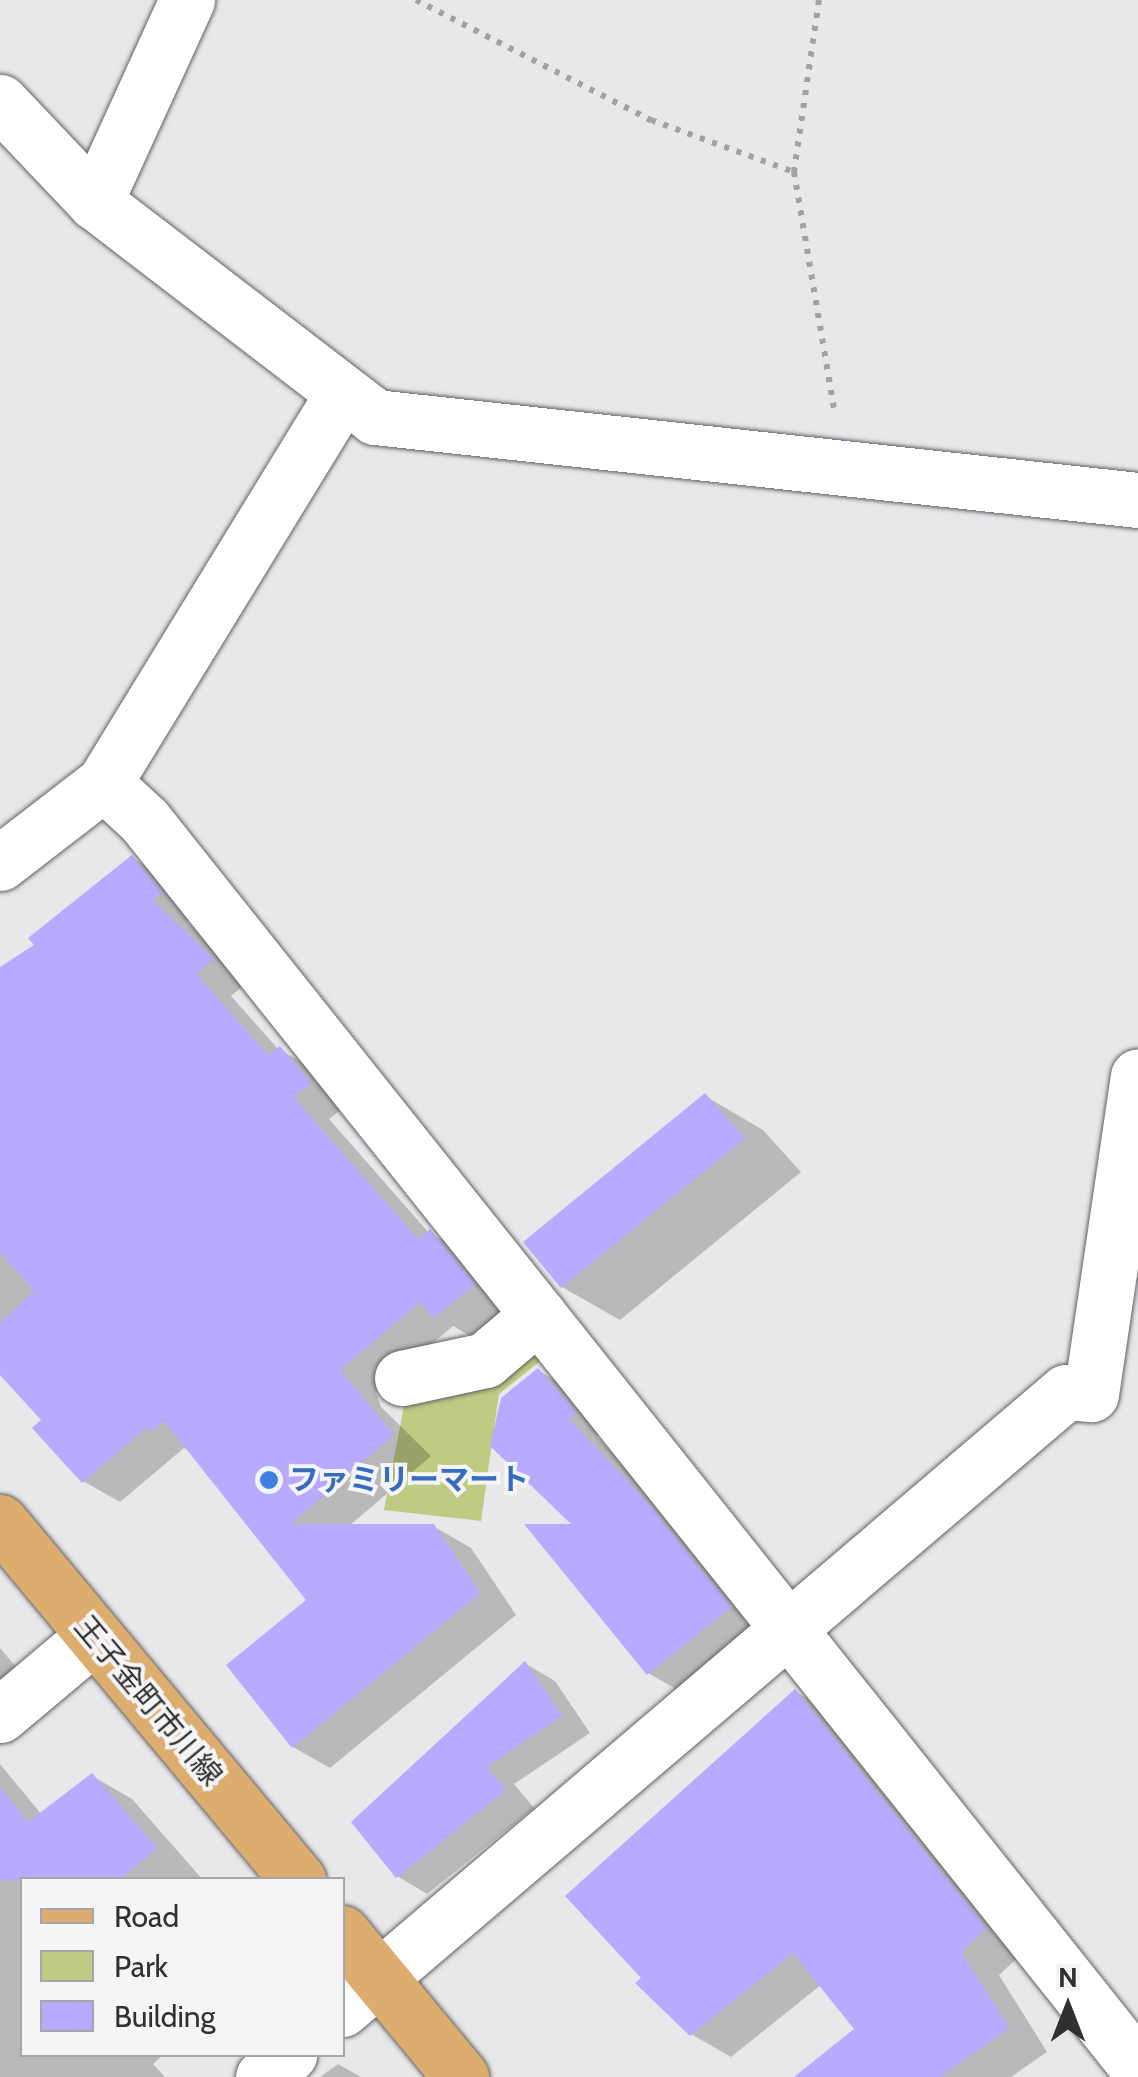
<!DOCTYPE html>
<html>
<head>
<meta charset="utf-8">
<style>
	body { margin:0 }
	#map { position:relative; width:1138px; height:2077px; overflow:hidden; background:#e8e8eb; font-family:Cabin,"Noto Sans JP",sans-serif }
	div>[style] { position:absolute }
	.green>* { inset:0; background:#bfca83 }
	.shadow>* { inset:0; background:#0003 }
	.building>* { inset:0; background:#b8aaff }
	.path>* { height:6px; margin-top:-3px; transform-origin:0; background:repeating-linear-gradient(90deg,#a2a2a4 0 5px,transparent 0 13px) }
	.roads { filter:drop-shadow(0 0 2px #606163) drop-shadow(0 0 2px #606163) }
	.minor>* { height:55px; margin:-27.5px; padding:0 27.5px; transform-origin:27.5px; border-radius:27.5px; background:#fff }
	.major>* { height:55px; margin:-27.5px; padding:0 27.5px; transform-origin:27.5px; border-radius:27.5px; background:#dcad6e }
	.dots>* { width:28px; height:28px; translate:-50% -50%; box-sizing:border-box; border:5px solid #f5f5f8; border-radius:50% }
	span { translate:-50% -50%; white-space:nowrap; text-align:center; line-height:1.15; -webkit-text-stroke:8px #f5f5f8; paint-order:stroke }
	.shop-label { font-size:30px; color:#366cbe; font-weight:700 }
	.left { translate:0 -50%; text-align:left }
	.street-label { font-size:30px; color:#303032 }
	.legend { position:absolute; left:20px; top:1877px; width:325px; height:180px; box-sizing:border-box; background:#f5f5f8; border:2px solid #a6a6a9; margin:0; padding:12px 18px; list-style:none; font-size:30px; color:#303032 }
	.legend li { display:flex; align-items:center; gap:20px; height:50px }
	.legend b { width:50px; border:2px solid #a6a6a9 }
	.north { position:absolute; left:1018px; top:1957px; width:100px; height:100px; -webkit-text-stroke:8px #f5f5f8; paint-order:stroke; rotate:0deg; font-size:28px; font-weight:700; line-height:40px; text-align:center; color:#303032 }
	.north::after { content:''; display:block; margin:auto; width:35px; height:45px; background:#303032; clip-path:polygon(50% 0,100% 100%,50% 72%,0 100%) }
</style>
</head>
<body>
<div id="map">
	<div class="green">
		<i style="clip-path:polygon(537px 1339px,548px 1355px,499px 1394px,481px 1521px,384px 1510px,407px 1390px)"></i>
	</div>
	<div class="shadow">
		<i style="clip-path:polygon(132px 858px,169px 879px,197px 915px,187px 922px,249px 981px,231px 996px,279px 1050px,318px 1070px,347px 1105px,329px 1119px,429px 1233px,467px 1253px,510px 1307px,472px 1337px,453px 1326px,376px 1392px,381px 1407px,431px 1456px,349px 1526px,433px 1526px,471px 1548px,516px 1615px,330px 1768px,293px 1747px,309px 1600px,189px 1451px,184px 1448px,120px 1502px,83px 1481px,44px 1420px,0 1371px,0 970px,37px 946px)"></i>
		<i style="clip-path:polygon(705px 1096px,763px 1130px,801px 1172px,620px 1320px,562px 1287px)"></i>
		<i style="clip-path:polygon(539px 1371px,568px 1388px,604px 1430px,597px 1437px,675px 1519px,759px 1625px,678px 1690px,648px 1673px,577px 1526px)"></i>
		<i style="clip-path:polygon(0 1648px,41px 1696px,0 1732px)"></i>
		<i style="clip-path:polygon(526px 1664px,555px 1681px,590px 1733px,514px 1784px,534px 1808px,427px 1894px,397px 1876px)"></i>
		<i style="clip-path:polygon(796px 1692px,835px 1715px,1025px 1951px,999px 1975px,1047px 2052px,1011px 2077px,798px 2077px,858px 2029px,822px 1984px,731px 2057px,691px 2034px)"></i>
		<i style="clip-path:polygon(0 1764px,42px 1815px,92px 1776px,132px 1799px,203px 1880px,22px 1880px,22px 2054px,164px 2054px,153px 2064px,165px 2077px,0 2077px)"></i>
		<i style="clip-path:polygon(338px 2064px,361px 2077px,320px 2077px)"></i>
	</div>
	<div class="building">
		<i style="clip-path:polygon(132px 855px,162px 893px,152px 900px,213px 958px,196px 974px,268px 1055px,280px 1046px,311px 1083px,293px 1097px,418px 1239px,430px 1229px,475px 1285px,433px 1318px,420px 1302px,340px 1370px,394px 1435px,290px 1524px,434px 1524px,480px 1593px,292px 1748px,226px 1665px,306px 1600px,164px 1421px,151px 1432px,147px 1427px,82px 1483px,32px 1428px,41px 1420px,0 1375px,0 1323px,34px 1291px,0 1252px,0 967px,34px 945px,28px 938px)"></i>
		<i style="clip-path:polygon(705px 1093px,745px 1138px,561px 1288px,523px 1242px)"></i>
		<i style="clip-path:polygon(538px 1368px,576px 1412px,569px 1419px,645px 1500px,731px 1607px,647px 1675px,524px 1524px,571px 1524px,490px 1446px,501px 1398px)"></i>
		<i style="clip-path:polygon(525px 1661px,562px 1716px,486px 1767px,506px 1790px,396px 1878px,351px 1822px)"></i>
		<i style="clip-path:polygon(795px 1689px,986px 1928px,961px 1952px,1009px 2028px,940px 2077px,794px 2077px,854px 2029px,793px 1953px,690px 2036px,635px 1983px,641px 1978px,565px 1896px)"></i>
		<i style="clip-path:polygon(92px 1773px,157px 1848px,119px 1880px,0 1880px,0 1787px,28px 1822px)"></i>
	</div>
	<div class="path">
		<i style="left:416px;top:0;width:264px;rotate:27.1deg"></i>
		<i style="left:651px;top:120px;width:152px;rotate:20deg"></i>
		<i style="left:819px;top:0;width:174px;rotate:98.3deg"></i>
		<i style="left:794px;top:172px;width:239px;rotate:80.4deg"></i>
	</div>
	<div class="roads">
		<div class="minor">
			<i style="left:0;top:102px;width:138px;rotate:46.5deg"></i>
			<i style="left:95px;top:202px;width:353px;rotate:37.5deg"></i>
			<i style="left:375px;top:417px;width:768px;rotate:6.21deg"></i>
			<i style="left:95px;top:202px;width:222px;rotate:-65.5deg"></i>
			<i style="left:104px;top:783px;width:54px;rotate:42.8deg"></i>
			<i style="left:144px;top:820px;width:1595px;rotate:51.46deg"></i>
			<i style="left:0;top:863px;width:131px;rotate:-37.6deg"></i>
			<i style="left:104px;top:783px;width:456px;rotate:-58.5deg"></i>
			<i style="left:402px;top:1378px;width:85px;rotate:-12.2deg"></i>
			<i style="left:485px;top:1360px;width:70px;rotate:-40.3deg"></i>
			<i style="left:0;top:1715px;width:123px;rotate:-40deg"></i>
			<i style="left:342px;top:2009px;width:951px;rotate:-40.44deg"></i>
			<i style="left:1066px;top:1392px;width:25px;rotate:5deg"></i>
			<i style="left:1091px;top:1394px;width:321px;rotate:-81.6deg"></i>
			<i style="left:263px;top:2077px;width:35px;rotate:-41deg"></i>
		</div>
		<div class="major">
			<i style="left:0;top:1522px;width:466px;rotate:50.2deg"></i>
			<i style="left:342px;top:1933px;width:187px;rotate:50.4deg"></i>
		</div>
	</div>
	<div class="dots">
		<i style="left:269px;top:1480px;background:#3f7fe0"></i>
	</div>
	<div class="shop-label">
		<span class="left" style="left:289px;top:1480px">ファミリーマート</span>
	</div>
	<div class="street-label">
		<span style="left:148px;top:1701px;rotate:50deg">王子金町市川線</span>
	</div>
	<ul class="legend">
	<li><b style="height:12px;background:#dcad6e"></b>Road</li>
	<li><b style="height:28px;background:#bfca83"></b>Park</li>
	<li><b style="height:28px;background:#b8aaff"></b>Building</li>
	</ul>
	<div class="north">N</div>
</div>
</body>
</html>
